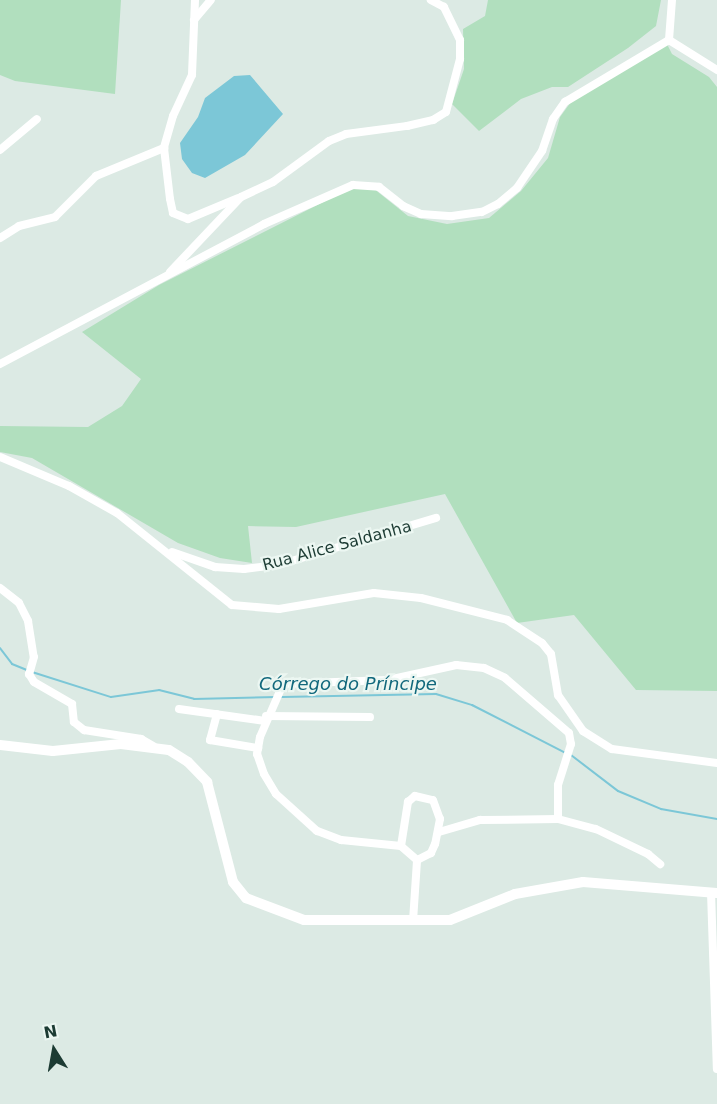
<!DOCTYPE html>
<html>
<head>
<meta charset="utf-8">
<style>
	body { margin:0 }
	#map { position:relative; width:717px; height:1104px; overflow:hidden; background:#dceae4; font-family:"DejaVu Sans",sans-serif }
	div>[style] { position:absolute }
	.green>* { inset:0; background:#b1dfbe }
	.water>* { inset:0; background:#7cc7d7 }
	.stream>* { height:2px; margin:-1px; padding:0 1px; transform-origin:1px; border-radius:1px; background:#7cc7d7 }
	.minor>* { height:8px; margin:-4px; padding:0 4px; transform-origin:4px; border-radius:4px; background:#fff }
	.tertiary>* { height:10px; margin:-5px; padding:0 5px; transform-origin:5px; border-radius:5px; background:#fff }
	span { translate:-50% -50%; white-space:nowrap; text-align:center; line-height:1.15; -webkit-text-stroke:4.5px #ecf7f2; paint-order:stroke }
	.street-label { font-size:16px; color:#1c3b33 }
	.water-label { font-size:18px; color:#11687c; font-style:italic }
	.north { position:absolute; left:24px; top:1020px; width:60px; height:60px; -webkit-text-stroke:4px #ecf7f2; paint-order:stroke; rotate:349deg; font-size:16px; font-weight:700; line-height:24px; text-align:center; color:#1c3b33 }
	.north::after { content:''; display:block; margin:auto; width:21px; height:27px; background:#1c3b33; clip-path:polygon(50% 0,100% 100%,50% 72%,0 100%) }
</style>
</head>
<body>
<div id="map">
	<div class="green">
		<i style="clip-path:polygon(0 0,121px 0,115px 94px,15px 81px,0 75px)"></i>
		<i style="clip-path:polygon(488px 0,661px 0,656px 26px,628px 48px,568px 87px,552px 87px,521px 99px,479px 131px,452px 104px,464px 69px,463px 29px,485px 16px)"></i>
		<i style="clip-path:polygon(667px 44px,672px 54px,709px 77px,717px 87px,717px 691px,636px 690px,574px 615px,517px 623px,445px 494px,296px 527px,248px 526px,252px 563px,220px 558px,178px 543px,32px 458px,0 452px,0 426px,88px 427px,122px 406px,141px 379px,82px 332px,159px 285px,351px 188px,373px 188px,408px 216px,447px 224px,489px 218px,521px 191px,548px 158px,560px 117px,576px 95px)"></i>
	</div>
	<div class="water">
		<i style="clip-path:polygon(250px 75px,283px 114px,245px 155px,205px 178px,192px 173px,182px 159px,180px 143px,198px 117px,205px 98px,234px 76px)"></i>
	</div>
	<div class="stream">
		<i style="left:0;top:648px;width:20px;rotate:53deg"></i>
		<i style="left:12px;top:664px;width:16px;rotate:22deg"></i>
		<i style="left:32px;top:672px;width:83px;rotate:17.6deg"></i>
		<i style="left:111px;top:697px;width:49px;rotate:-8.3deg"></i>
		<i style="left:159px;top:690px;width:36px;rotate:14deg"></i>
		<i style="left:194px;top:699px;width:82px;rotate:-1.4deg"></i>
		<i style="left:282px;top:697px;width:154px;rotate:-1.1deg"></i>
		<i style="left:436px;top:694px;width:38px;rotate:17deg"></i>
		<i style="left:472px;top:705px;width:106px;rotate:27.1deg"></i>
		<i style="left:571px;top:755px;width:59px;rotate:37.5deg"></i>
		<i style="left:618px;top:791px;width:47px;rotate:22.7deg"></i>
		<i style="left:661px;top:809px;width:57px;rotate:10.1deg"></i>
	</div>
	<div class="minor">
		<i style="left:195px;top:0;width:75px;rotate:92.3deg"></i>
		<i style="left:192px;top:75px;width:45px;rotate:114.9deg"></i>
		<i style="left:173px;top:116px;width:33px;rotate:106deg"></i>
		<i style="left:164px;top:148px;width:51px;rotate:83.3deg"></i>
		<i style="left:170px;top:199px;width:14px;rotate:78deg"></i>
		<i style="left:173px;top:213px;width:16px;rotate:22deg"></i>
		<i style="left:188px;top:219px;width:54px;rotate:-22.8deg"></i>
		<i style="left:672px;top:0;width:40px;rotate:94.3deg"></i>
		<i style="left:669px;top:40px;width:57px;rotate:32deg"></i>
		<i style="left:194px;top:20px;width:26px;rotate:-50deg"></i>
		<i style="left:0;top:150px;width:48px;rotate:-40deg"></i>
		<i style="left:0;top:238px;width:22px;rotate:-32deg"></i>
		<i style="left:19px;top:226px;width:37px;rotate:-14deg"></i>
		<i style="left:55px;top:217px;width:58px;rotate:-45deg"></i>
		<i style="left:96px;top:176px;width:74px;rotate:-22.4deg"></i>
		<i style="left:170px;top:272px;width:103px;rotate:-46.6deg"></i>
		<i style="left:241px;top:197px;width:35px;rotate:-25deg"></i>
		<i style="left:273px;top:182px;width:69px;rotate:-36.2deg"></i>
		<i style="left:329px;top:141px;width:18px;rotate:-22deg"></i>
		<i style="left:346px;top:134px;width:62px;rotate:-7.5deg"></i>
		<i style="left:407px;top:126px;width:27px;rotate:-13deg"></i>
		<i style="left:433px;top:120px;width:15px;rotate:-32deg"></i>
		<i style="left:446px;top:112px;width:55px;rotate:-75.2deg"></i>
		<i style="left:460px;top:59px;width:19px;rotate:-90deg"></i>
		<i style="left:460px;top:40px;width:37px;rotate:-116deg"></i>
		<i style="left:444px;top:7px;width:15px;rotate:-152deg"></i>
		<i style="left:0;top:364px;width:299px;rotate:-27.9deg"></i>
		<i style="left:264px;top:224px;width:97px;rotate:-23.7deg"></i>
		<i style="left:353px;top:185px;width:26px;rotate:4deg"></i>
		<i style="left:379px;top:187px;width:31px;rotate:38deg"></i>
		<i style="left:403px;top:206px;width:20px;rotate:24deg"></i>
		<i style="left:421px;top:214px;width:31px;rotate:4deg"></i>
		<i style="left:452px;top:216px;width:30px;rotate:-8deg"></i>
		<i style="left:482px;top:212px;width:18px;rotate:-27deg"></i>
		<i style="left:498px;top:204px;width:25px;rotate:-40deg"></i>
		<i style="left:517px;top:188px;width:45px;rotate:-56deg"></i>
		<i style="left:542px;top:151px;width:34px;rotate:-71deg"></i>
		<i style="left:553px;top:119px;width:21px;rotate:-55deg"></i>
		<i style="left:565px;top:102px;width:121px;rotate:-30.8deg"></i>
		<i style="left:0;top:457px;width:75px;rotate:22.8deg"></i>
		<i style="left:69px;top:486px;width:55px;rotate:29.4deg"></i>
		<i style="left:117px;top:513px;width:147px;rotate:38.7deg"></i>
		<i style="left:232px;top:605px;width:47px;rotate:4.9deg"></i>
		<i style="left:279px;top:609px;width:96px;rotate:-9.6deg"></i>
		<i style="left:374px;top:593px;width:47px;rotate:6.1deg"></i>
		<i style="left:421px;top:598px;width:89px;rotate:14.3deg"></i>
		<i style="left:507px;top:620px;width:42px;rotate:33.3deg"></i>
		<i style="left:542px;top:643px;width:14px;rotate:51deg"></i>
		<i style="left:551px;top:654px;width:42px;rotate:80.3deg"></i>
		<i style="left:558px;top:695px;width:44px;rotate:55.2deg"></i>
		<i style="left:583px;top:731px;width:34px;rotate:32deg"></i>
		<i style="left:612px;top:749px;width:106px;rotate:7.6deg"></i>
		<i style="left:172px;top:552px;width:46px;rotate:19.2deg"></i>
		<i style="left:215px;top:567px;width:29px;rotate:4deg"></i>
		<i style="left:244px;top:569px;width:34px;rotate:-7deg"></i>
		<i style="left:278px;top:565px;width:165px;rotate:-16.6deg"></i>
		<i style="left:0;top:588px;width:24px;rotate:38deg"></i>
		<i style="left:19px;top:603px;width:20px;rotate:63deg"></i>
		<i style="left:28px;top:621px;width:36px;rotate:81deg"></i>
		<i style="left:34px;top:657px;width:18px;rotate:106deg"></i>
		<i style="left:29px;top:674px;width:9px;rotate:58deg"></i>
		<i style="left:34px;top:682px;width:44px;rotate:30.1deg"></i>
		<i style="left:72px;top:704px;width:18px;rotate:84deg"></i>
		<i style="left:74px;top:722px;width:13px;rotate:39deg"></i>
		<i style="left:84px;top:730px;width:58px;rotate:9deg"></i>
		<i style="left:141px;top:739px;width:14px;rotate:30deg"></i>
		<i style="left:179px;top:709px;width:87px;rotate:7.9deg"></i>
		<i style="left:217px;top:714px;width:27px;rotate:105deg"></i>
		<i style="left:210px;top:740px;width:49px;rotate:9.5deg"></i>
		<i style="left:266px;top:716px;width:104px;rotate:0.6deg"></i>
		<i style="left:439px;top:832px;width:43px;rotate:-16.3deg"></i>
		<i style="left:480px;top:820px;width:78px;rotate:-0.7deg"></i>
		<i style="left:558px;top:819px;width:39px;rotate:15deg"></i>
		<i style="left:596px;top:829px;width:58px;rotate:25.7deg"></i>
		<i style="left:648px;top:854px;width:16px;rotate:40deg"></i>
		<i style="left:401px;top:846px;width:45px;rotate:-81deg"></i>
		<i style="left:408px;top:802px;width:9px;rotate:-41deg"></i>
		<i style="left:415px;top:796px;width:18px;rotate:13deg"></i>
		<i style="left:433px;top:800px;width:20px;rotate:70deg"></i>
		<i style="left:440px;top:819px;width:25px;rotate:101deg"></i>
		<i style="left:435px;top:844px;width:10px;rotate:114deg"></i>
		<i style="left:431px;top:853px;width:16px;rotate:153deg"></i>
		<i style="left:711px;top:892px;width:177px;rotate:88.1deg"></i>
		<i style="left:413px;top:921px;width:61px;rotate:-86.2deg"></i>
		<i style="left:417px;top:860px;width:21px;rotate:-139deg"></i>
		<i style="left:401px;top:846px;width:60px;rotate:-174.3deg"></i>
		<i style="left:341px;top:840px;width:26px;rotate:-159deg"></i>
		<i style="left:317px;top:831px;width:55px;rotate:-137.9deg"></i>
		<i style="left:276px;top:794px;width:23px;rotate:-121deg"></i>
		<i style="left:264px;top:774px;width:21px;rotate:-109deg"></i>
		<i style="left:257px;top:754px;width:17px;rotate:-80deg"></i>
		<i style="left:260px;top:737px;width:58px;rotate:-66.5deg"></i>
		<i style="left:283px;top:684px;width:105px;rotate:-2.2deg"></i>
		<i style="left:388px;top:680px;width:70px;rotate:-12.4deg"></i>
		<i style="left:456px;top:665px;width:28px;rotate:6deg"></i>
		<i style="left:484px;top:668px;width:23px;rotate:25deg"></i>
		<i style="left:505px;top:678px;width:84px;rotate:40.7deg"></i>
		<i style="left:569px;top:733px;width:11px;rotate:80deg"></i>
		<i style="left:571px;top:744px;width:43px;rotate:107.6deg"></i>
		<i style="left:558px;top:785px;width:34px;rotate:90deg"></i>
	</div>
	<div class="tertiary">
		<i style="left:0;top:745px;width:53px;rotate:6.5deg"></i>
		<i style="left:53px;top:751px;width:68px;rotate:-5.9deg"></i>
		<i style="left:121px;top:744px;width:48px;rotate:7.1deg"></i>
		<i style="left:169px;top:750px;width:22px;rotate:32deg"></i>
		<i style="left:188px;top:762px;width:28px;rotate:46deg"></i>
		<i style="left:207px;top:782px;width:103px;rotate:75.4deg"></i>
		<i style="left:233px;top:882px;width:21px;rotate:51deg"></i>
		<i style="left:246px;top:898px;width:62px;rotate:20.8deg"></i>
		<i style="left:304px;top:920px;width:146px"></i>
		<i style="left:450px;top:920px;width:70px;rotate:-21.8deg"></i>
		<i style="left:515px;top:894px;width:69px;rotate:-10deg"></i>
		<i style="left:583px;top:882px;width:134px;rotate:4.7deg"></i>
	</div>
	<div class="street-label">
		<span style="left:337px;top:546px;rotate:-15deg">Rua Alice Saldanha</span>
	</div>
	<div class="water-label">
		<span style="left:348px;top:684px">Córrego do Príncipe</span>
	</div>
	<div class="north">N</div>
</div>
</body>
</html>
